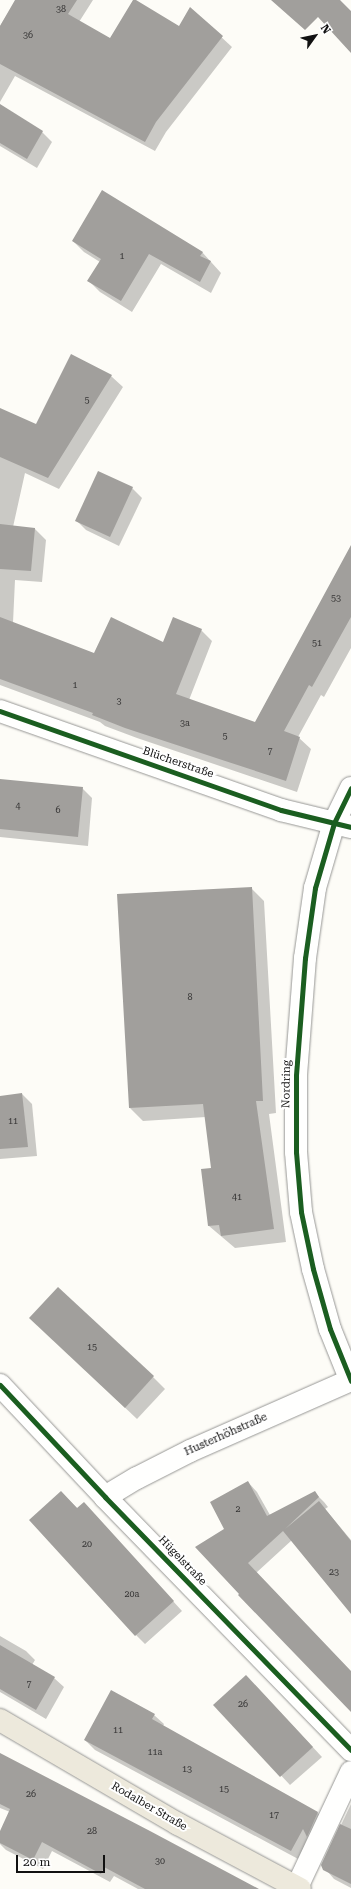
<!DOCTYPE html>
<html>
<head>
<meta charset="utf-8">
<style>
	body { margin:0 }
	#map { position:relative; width:351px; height:1889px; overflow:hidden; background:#fdfcf7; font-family:"Roboto Serif",serif }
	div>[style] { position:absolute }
	.shadow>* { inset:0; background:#0003 }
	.building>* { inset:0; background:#a19f9c }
	.roads { filter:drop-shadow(0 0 1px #979795) drop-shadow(0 0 1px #979795) }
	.minor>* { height:22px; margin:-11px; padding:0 11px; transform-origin:11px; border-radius:11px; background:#fffffe }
	.major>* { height:22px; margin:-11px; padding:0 11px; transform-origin:11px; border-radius:11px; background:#ede9dc }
	.cycleway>* { height:5px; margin:-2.5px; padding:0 2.5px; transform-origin:2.5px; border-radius:2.5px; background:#1b5e20 }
	span { translate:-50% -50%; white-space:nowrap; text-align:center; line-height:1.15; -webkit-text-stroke:4px #fff; paint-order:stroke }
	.number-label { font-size:9px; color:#353434 }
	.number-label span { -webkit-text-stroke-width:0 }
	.street-label { font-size:11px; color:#111 }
	.north { position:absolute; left:295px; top:16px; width:40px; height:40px; -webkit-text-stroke:3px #fff; paint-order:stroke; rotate:57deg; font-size:11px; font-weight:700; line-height:16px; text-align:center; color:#111 }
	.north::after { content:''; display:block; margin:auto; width:14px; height:18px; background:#111; clip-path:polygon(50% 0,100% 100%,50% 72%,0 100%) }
	.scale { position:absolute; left:16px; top:1855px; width:89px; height:18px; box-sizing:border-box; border:2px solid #111; border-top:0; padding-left:5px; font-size:12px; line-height:14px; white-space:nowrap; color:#111; -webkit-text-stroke:3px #fff; paint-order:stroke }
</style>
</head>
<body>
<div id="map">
	<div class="shadow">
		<i style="clip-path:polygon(16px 0,93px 0,79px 22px,111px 39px,180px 28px,191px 9px,232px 47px,166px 132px,155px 151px,15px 76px,0 102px,0 26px)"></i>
		<i style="clip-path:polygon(0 106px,42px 132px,52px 142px,37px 168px,0 146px)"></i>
		<i style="clip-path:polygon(73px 241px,202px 252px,221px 273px,211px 293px,161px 264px,132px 312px,100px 292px,89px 281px,100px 262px,84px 252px)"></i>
		<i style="clip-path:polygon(111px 376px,123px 387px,59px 489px,25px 473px,13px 527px,35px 529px,46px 540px,42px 582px,15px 580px,13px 623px,95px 654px,164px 643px,201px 630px,212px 641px,189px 700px,255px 723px,351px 547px,351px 648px,324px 697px,321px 695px,298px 737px,311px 749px,297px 792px,137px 738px,105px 726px,100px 722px,0 685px,0 409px,37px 426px)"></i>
		<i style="clip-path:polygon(99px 473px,132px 488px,142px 498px,119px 546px,86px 530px,77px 521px)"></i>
		<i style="clip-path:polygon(0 780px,82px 788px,92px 798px,88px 846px,0 837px)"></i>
		<i style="clip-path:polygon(251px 888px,264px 901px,276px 1113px,269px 1114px,286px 1242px,235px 1248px,209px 1226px,213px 1168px,206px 1117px,143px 1121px,130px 1108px)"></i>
		<i style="clip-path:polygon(22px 1094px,32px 1104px,37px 1156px,0 1159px,0 1097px)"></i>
		<i style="clip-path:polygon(43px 1330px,153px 1377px,165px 1389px,137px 1419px)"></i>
		<i style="clip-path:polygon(248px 1482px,257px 1492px,270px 1515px,315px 1493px,324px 1502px,328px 1507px,325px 1509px,351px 1540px,351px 1611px,292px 1540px,256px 1573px,351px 1672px,351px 1711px,240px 1595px,226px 1529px)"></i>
		<i style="clip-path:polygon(61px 1492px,78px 1509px,93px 1513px,182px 1611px,145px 1644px,136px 1635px)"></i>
		<i style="clip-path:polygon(0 1636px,26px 1651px,35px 1660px,32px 1665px,54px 1678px,64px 1687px,46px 1719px,0 1692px)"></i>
		<i style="clip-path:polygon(255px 1685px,322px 1757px,290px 1785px,215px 1705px)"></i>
		<i style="clip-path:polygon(154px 1715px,164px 1724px,163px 1726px,318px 1813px,327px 1823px,300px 1860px,95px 1750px,85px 1740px)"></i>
		<i style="clip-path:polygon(0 1754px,254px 1889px,138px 1889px,114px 1876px,110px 1882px,52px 1851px,43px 1869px,6px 1850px,0 1844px,0 1833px,10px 1812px,0 1808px)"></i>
		<i style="clip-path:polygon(351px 1804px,351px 1888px,334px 1879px,322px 1865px)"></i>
	</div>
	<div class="building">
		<i style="clip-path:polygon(15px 0,77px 0,68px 14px,110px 38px,133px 0,136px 0,179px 26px,190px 7px,223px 36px,156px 122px,145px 142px,0 64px,0 26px)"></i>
		<i style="clip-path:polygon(271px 0,340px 0,351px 11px,351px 53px,318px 17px,305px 30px)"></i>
		<i style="clip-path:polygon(0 104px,43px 131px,27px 159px,0 143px)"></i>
		<i style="clip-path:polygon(102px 190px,203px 252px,200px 256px,211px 261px,200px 282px,149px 254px,121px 301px,87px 281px,101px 259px,72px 241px)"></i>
		<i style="clip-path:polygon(71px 354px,112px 375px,48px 478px,0 457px,0 408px,36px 424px)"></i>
		<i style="clip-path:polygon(98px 471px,133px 487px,110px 537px,75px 521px)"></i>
		<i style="clip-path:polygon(0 524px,35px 528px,31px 571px,0 569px)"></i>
		<i style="clip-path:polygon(351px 545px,351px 617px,312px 687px,309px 685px,284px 731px,300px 737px,286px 781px,125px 728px,92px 715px,93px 713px,0 679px,0 617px,94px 653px,111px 617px,163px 642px,173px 617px,202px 629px,176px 694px,255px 722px)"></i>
		<i style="clip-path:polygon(0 779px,83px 787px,78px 837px,0 829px)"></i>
		<i style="clip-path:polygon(252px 887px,263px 1101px,256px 1101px,274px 1229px,221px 1236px,219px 1225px,208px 1226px,201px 1169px,211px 1168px,203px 1104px,129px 1108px,117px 894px)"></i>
		<i style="clip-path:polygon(22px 1093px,28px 1147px,0 1149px,0 1096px)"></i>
		<i style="clip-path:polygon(58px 1287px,154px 1376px,125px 1408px,29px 1318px)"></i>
		<i style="clip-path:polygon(248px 1481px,267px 1516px,315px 1491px,319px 1497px,285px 1529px,319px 1501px,351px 1541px,351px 1614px,283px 1531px,248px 1563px,351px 1671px,351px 1712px,238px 1595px,239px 1594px,195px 1547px,224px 1529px,210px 1502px)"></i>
		<i style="clip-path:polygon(61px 1491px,77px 1508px,84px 1502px,174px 1601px,135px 1636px,29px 1520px)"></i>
		<i style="clip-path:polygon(0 1645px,55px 1677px,36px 1710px,0 1689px)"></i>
		<i style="clip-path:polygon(246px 1675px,313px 1747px,280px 1777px,213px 1705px)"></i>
		<i style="clip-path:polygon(111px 1690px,155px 1714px,152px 1719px,318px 1812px,307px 1837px,303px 1829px,291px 1851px,84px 1740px)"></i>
		<i style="clip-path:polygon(0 1753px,150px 1831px,259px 1889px,145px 1889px,104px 1867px,101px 1874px,42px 1842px,33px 1860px,0 1843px,0 1831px,10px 1809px,0 1804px)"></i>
		<i style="clip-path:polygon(340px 1824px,351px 1829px,351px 1884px,323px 1870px,321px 1865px)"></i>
	</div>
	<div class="roads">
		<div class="minor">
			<i style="left:0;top:711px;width:298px;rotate:19.4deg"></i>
			<i style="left:281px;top:810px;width:72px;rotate:13.7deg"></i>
			<i style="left:351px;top:788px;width:39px;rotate:116deg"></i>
			<i style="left:334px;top:823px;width:68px;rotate:106.3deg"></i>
			<i style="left:315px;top:888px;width:71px;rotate:98.1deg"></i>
			<i style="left:305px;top:958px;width:118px;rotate:94.4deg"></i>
			<i style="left:296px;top:1076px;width:76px;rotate:90deg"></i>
			<i style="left:296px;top:1152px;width:60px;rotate:85.2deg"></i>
			<i style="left:301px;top:1212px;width:58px;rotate:78.1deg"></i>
			<i style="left:313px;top:1269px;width:62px;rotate:74.2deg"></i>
			<i style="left:330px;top:1329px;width:56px;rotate:68deg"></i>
			<i style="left:0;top:1385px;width:154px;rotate:46.8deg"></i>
			<i style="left:105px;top:1497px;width:353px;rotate:45.8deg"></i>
			<i style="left:105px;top:1497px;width:37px;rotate:-31deg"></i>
			<i style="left:137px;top:1478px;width:59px;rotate:-27deg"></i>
			<i style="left:190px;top:1451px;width:176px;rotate:-23.8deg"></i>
			<i style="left:297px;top:1887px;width:127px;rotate:-64.8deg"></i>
		</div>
		<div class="major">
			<i style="left:0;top:1720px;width:206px;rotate:30.3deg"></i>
			<i style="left:178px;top:1824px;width:138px;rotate:28deg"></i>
		</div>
	</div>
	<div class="cycleway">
		<i style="left:0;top:711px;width:298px;rotate:19.4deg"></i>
		<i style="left:281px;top:810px;width:72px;rotate:13.7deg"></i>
		<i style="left:351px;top:788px;width:39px;rotate:116deg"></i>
		<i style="left:334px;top:823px;width:68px;rotate:106.3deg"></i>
		<i style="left:315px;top:888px;width:71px;rotate:98.1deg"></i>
		<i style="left:305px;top:958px;width:118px;rotate:94.4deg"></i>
		<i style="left:296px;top:1076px;width:76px;rotate:90deg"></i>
		<i style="left:296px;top:1152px;width:60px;rotate:85.2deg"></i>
		<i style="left:301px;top:1212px;width:58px;rotate:78.1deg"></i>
		<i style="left:313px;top:1269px;width:62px;rotate:74.2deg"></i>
		<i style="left:330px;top:1329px;width:56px;rotate:68deg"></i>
		<i style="left:0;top:1385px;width:154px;rotate:46.8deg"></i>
		<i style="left:105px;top:1497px;width:353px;rotate:45.8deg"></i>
	</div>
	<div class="number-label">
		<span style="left:61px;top:9px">38</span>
		<span style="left:28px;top:35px">36</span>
		<span style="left:122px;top:256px">1</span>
		<span style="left:87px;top:400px">5</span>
		<span style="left:336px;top:598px">53</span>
		<span style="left:317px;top:643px">51</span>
		<span style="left:75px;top:685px">1</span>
		<span style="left:119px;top:701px">3</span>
		<span style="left:185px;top:723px">3a</span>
		<span style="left:225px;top:736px">5</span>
		<span style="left:270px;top:751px">7</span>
		<span style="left:18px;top:806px">4</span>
		<span style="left:58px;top:810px">6</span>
		<span style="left:190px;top:997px">8</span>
		<span style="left:13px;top:1121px">11</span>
		<span style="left:237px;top:1197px">41</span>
		<span style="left:92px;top:1347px">15</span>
		<span style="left:238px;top:1509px">2</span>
		<span style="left:87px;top:1544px">20</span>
		<span style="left:334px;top:1572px">23</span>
		<span style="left:132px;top:1594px">20a</span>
		<span style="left:29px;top:1684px">7</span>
		<span style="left:243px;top:1704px">26</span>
		<span style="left:118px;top:1730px">11</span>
		<span style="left:155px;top:1752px">11a</span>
		<span style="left:187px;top:1769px">13</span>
		<span style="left:224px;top:1789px">15</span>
		<span style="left:31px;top:1794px">26</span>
		<span style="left:274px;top:1815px">17</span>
		<span style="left:92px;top:1831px">28</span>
		<span style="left:160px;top:1861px">30</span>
	</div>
	<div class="street-label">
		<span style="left:178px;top:763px;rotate:19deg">Blücherstraße</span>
		<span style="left:287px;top:1084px;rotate:-89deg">Nordring</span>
		<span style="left:226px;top:1435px;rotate:-24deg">Husterhöhstraße</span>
		<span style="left:182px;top:1561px;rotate:46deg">Hügelstraße</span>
		<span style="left:149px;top:1807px;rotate:30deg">Rodalber Straße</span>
	</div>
	<div class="north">N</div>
	<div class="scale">20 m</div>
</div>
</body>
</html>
